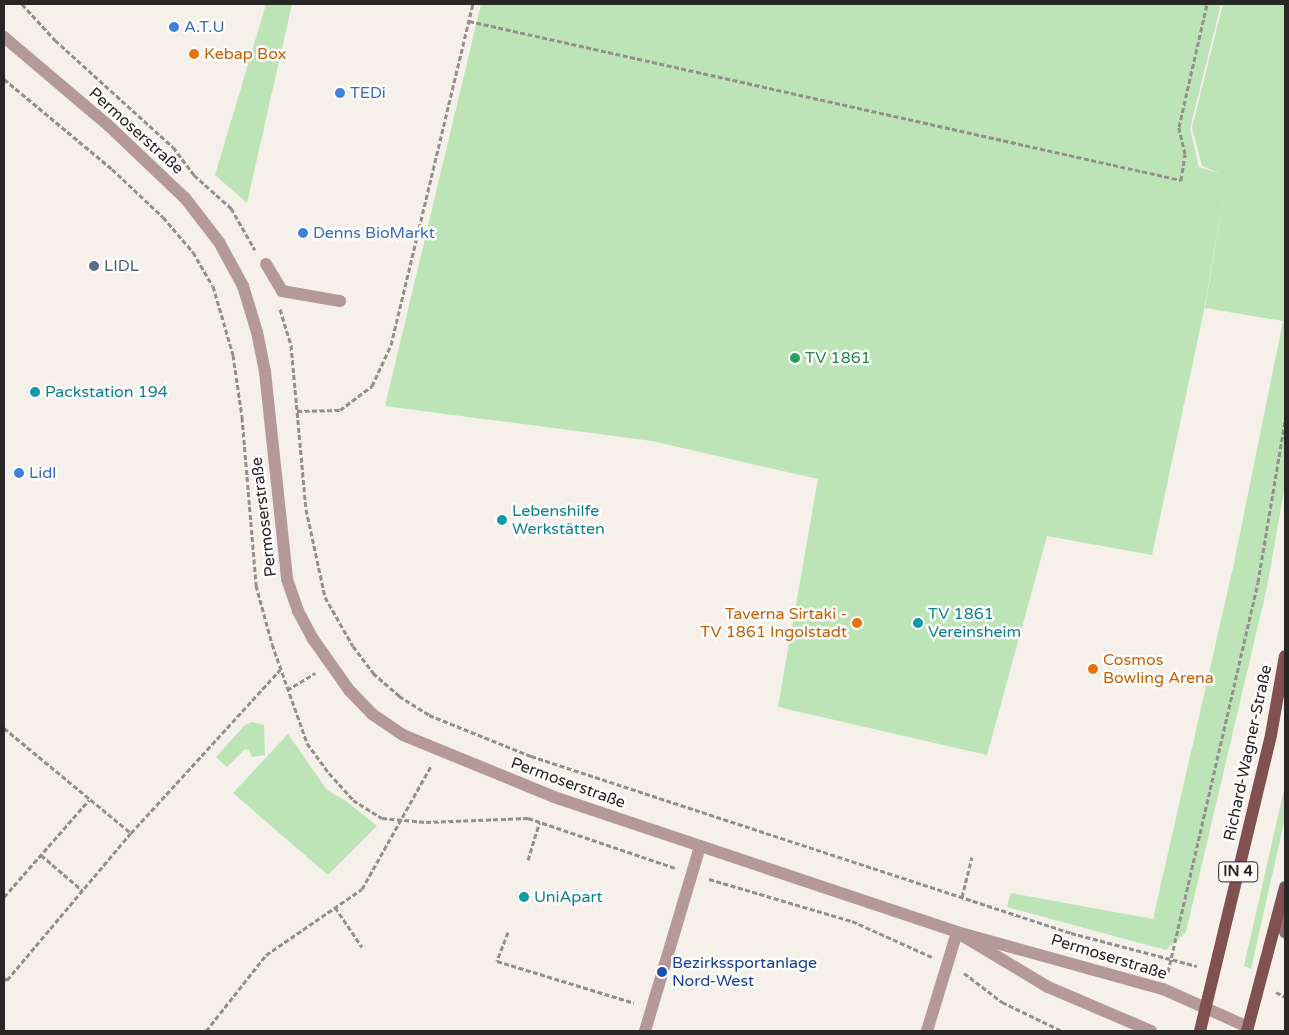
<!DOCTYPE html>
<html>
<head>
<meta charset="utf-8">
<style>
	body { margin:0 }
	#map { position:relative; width:1289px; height:1035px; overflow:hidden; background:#f5f0ea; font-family:"Varela Round",sans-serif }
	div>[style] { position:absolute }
	.green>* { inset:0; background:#bde4b7 }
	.path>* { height:3px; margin-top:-1.5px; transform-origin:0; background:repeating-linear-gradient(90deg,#938f8b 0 5px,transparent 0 7.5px) }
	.service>* { height:12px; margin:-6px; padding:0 6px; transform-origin:6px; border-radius:6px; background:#b59998 }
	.minor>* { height:12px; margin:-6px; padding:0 6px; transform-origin:6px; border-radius:6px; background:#b59998 }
	.tertiary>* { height:12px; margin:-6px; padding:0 6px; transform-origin:6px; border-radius:6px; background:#b59998 }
	.secondary>* { height:12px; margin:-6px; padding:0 6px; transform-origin:6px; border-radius:6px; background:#976f6e }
	.primary>* { height:12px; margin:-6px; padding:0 6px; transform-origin:6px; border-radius:6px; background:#805150 }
	.dots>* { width:14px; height:14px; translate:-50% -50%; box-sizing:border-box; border:2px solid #fffefd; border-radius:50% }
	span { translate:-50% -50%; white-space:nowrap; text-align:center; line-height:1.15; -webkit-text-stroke:5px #fffefd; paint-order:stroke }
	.shield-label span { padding:1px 4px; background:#fffefd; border:1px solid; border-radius:4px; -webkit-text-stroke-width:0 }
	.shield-label { font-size:15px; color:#292725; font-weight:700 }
	.shop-label { font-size:16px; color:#366cbe }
	.left { translate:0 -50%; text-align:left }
	.food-label { font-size:16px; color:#c56008 }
	.right { translate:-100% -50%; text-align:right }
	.street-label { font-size:16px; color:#292725 }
	.service-label { font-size:16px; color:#4e5e75 }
	.leisure-label { font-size:16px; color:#27864d }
	.culture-label { font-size:16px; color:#0d838f }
	.transit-label { font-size:16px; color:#164399 }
	.frame { position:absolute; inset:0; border:5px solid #292725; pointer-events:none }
</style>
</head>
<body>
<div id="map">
	<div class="green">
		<i style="clip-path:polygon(266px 4px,292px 4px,247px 203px,215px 175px)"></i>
		<i style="clip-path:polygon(481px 4px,1221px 4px,1190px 128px,1199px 167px,1221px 174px,1202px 166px,1192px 128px,1223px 4px,1285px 4px,1285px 485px,1267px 587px,1186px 932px,1166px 950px,1007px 907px,1011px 893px,1153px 919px,1234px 563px,1283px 321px,1205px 308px,1227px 176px,1204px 310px,1152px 555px,1047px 536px,987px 755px,778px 707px,818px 479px,652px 441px,385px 406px)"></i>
		<i style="clip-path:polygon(252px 722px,264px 725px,265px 755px,252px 757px,249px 750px,245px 749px,227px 767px,216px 757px,245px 725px)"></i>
		<i style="clip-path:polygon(288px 734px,327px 790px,346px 801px,377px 826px,328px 875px,233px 793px)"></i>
		<i style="clip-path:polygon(1285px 785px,1285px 818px,1251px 969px,1244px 966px)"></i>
	</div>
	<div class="path">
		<i style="left:22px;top:4px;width:49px;rotate:47.5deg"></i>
		<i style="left:55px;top:40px;width:159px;rotate:42.2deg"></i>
		<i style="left:173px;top:147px;width:35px;rotate:53deg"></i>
		<i style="left:194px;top:175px;width:50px;rotate:41.7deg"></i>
		<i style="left:231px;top:208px;width:48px;rotate:60.3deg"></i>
		<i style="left:469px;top:21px;width:730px;rotate:12.59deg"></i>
		<i style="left:1181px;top:180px;width:26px;rotate:-81deg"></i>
		<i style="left:1185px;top:154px;width:28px;rotate:-103deg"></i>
		<i style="left:1179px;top:127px;width:126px;rotate:-77.2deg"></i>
		<i style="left:4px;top:79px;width:141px;rotate:39.8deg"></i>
		<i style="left:112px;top:169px;width:70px;rotate:43.3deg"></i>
		<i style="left:163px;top:217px;width:46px;rotate:49.4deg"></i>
		<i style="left:193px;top:252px;width:39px;rotate:60deg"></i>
		<i style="left:213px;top:286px;width:72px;rotate:73.8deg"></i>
		<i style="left:233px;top:355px;width:63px;rotate:81.7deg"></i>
		<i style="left:242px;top:417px;width:169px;rotate:85.2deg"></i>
		<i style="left:256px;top:585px;width:61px;rotate:74.8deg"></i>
		<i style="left:272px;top:644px;width:105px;rotate:70.5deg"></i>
		<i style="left:307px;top:743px;width:37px;rotate:54deg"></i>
		<i style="left:329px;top:773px;width:36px;rotate:48deg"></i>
		<i style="left:353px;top:800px;width:34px;rotate:32deg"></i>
		<i style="left:382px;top:818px;width:44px;rotate:5.2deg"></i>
		<i style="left:426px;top:822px;width:102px;rotate:-2.2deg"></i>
		<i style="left:528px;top:818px;width:155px;rotate:18.8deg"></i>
		<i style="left:280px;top:309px;width:38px;rotate:73deg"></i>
		<i style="left:291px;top:345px;width:165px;rotate:84.8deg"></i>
		<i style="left:306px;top:509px;width:90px;rotate:77.8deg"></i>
		<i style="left:325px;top:597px;width:56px;rotate:60.3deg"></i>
		<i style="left:353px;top:646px;width:34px;rotate:53deg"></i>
		<i style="left:373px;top:673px;width:35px;rotate:41deg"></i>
		<i style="left:399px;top:696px;width:36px;rotate:32deg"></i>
		<i style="left:429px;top:715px;width:110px;rotate:21.9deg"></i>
		<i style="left:531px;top:756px;width:568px;rotate:18.15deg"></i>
		<i style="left:1071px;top:933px;width:130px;rotate:14.7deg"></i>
		<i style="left:297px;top:411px;width:43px;rotate:-1.3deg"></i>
		<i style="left:340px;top:410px;width:40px;rotate:-37deg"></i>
		<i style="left:372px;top:386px;width:45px;rotate:-65.1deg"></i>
		<i style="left:391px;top:345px;width:351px;rotate:-76.5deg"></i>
		<i style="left:287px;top:690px;width:33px;rotate:-31deg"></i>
		<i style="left:4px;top:728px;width:165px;rotate:39.6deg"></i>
		<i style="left:41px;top:855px;width:54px;rotate:40.5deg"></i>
		<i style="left:528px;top:860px;width:39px;rotate:-73deg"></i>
		<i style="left:709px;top:879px;width:149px;rotate:16.4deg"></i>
		<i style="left:852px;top:921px;width:88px;rotate:24.2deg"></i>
		<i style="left:4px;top:897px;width:129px;rotate:-48.8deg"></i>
		<i style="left:962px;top:897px;width:41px;rotate:-76deg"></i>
		<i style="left:335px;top:907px;width:48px;rotate:56deg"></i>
		<i style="left:508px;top:932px;width:31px;rotate:111deg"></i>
		<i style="left:497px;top:961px;width:143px;rotate:17deg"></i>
		<i style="left:1168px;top:972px;width:400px;rotate:-77deg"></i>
		<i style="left:1258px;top:582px;width:164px;rotate:-80.5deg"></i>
		<i style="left:964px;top:973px;width:48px;rotate:37.3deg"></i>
		<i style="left:1002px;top:1002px;width:67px;rotate:25.8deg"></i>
		<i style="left:4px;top:978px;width:4px;rotate:34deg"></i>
		<i style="left:7px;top:980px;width:192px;rotate:-49.9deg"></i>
		<i style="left:131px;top:833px;width:221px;rotate:-47.6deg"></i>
		<i style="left:1276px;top:992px;width:10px;rotate:29deg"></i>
		<i style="left:206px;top:1031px;width:97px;rotate:-51.7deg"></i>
		<i style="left:266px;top:955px;width:116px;rotate:-34.5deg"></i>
		<i style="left:362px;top:889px;width:141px;rotate:-60.7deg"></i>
	</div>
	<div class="service">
		<i style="left:266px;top:264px;width:31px;rotate:59deg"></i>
		<i style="left:282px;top:291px;width:59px;rotate:9.8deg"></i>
	</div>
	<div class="minor">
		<i style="left:645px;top:1031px;width:193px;rotate:-73.4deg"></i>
		<i style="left:927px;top:1031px;width:103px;rotate:-73.1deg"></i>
	</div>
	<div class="tertiary">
		<i style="left:4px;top:37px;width:138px;rotate:40.3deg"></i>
		<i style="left:109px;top:126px;width:105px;rotate:43.5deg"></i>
		<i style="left:185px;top:198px;width:56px;rotate:52.3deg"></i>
		<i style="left:219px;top:242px;width:50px;rotate:61.4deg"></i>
		<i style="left:243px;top:286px;width:48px;rotate:73.1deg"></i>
		<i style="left:257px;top:332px;width:41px;rotate:78.7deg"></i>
		<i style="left:265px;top:372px;width:208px;rotate:83.9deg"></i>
		<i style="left:287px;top:579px;width:34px;rotate:71deg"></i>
		<i style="left:298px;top:611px;width:32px;rotate:62deg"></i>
		<i style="left:313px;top:639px;width:62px;rotate:54.8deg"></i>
		<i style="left:349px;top:690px;width:33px;rotate:46deg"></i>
		<i style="left:372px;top:714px;width:37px;rotate:34deg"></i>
		<i style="left:403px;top:735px;width:163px;rotate:22.3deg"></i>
		<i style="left:554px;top:797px;width:425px;rotate:18.5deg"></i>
		<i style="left:957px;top:932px;width:214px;rotate:15.5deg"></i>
		<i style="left:1163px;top:989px;width:93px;rotate:24.1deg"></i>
		<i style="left:963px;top:936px;width:99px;rotate:31deg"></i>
		<i style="left:1048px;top:987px;width:112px;rotate:23.1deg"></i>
	</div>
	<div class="secondary">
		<i style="left:1280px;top:912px;width:21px;rotate:76deg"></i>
	</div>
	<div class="primary">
		<i style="left:1200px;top:1031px;width:304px;rotate:-76.5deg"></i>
		<i style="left:1271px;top:735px;width:80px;rotate:-80deg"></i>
		<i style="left:1247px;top:1031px;width:149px;rotate:-75.2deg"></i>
	</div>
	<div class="dots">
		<i style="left:174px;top:27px;background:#3f7fe0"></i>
		<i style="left:194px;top:54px;background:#e8710a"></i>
		<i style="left:340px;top:93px;background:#3f7fe0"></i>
		<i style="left:303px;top:233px;background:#3f7fe0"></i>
		<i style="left:94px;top:266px;background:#5c6f8a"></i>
		<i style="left:795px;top:358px;background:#2e9e5b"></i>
		<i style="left:35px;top:392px;background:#0f9aa8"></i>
		<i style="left:19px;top:473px;background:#3f7fe0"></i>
		<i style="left:502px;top:520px;background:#0f9aa8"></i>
		<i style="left:857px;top:623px;background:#e8710a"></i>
		<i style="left:918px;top:623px;background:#0f9aa8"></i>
		<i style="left:1093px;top:669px;background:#e8710a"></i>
		<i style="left:524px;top:897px;background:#0f9aa8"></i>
		<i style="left:662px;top:972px;background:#1a4fb4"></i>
	</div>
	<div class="shield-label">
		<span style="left:1238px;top:872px">IN 4</span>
	</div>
	<div class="shop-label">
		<span class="left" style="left:184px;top:27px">A.T.U</span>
		<span class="left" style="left:350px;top:93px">TEDi</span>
		<span class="left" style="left:313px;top:233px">Denns BioMarkt</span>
		<span class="left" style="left:29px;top:473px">Lidl</span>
	</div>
	<div class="food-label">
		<span class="left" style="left:204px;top:54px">Kebap Box</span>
		<span class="right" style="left:847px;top:623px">Taverna Sirtaki -<br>TV 1861 Ingolstadt</span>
		<span class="left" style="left:1103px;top:669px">Cosmos<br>Bowling Arena</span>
	</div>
	<div class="street-label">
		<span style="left:136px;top:131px;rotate:42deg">Permoserstraße</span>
		<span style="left:264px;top:517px;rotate:-97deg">Permoserstraße</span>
		<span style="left:1248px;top:753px;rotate:-78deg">Richard-Wagner-Straße</span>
		<span style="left:568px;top:783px;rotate:20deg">Permoserstraße</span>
		<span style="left:1109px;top:957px;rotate:17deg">Permoserstraße</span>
	</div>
	<div class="service-label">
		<span class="left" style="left:104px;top:266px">LIDL</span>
	</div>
	<div class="leisure-label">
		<span class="left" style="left:805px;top:358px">TV 1861</span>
	</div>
	<div class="culture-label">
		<span class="left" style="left:45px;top:392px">Packstation 194</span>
		<span class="left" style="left:512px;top:520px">Lebenshilfe<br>Werkstätten</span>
		<span class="left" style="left:928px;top:623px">TV 1861<br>Vereinsheim</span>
		<span class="left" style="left:534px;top:897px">UniApart</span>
	</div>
	<div class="transit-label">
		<span class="left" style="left:672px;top:972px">Bezirkssportanlage<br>Nord-West</span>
	</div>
	<div class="frame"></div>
</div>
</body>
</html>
